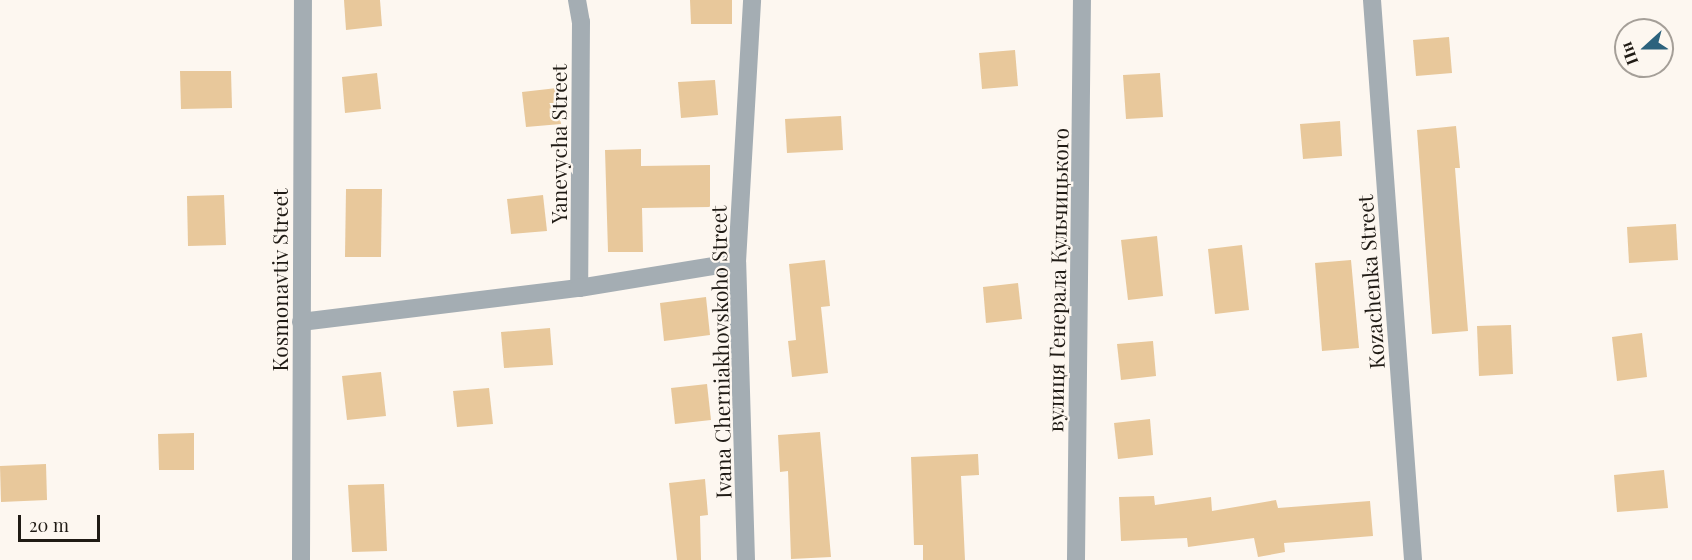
<!DOCTYPE html>
<html>
<head>
<meta charset="utf-8">
<style>
	body { margin:0 }
	#map { position:relative; width:1692px; height:560px; overflow:hidden; background:#fdf7f0; font-family:"Playfair Display",serif }
	div>[style] { position:absolute }
	.building>* { inset:0; background:#e8c89b }
	.minor>* { height:18px; margin:-9px; padding:0 9px; transform-origin:9px; border-radius:9px; background:#a4adb3 }
	.tertiary>* { height:18px; margin:-9px; padding:0 9px; transform-origin:9px; border-radius:9px; background:#a4adb3 }
	span { translate:-50% -50%; white-space:nowrap; text-align:center; line-height:1.15; -webkit-text-stroke:4.5px #fdf7f0; paint-order:stroke }
	.street-label { font-size:21px; color:#201b15 }
	.north { position:absolute; left:1614px; top:18px; width:60px; height:60px; box-sizing:border-box; background:#fdf7f0; border:2px solid #a59f98; border-radius:50%; rotate:249deg; font-size:16px; font-weight:700; line-height:24px; text-align:center; color:#201b15 }
	.north::after { content:''; display:block; margin:auto; width:21px; height:27px; background:#2c627d; clip-path:polygon(50% 0,100% 100%,50% 72%,0 100%) }
	.scale { position:absolute; left:18px; top:515px; width:82px; height:27px; box-sizing:border-box; border:3px solid #201b15; border-top:0; padding-left:8px; font-size:18px; line-height:21px; white-space:nowrap; color:#201b15; -webkit-text-stroke:4px #fdf7f0; paint-order:stroke }
</style>
</head>
<body>
<div id="map">
	<div class="building">
		<i style="clip-path:polygon(344px 0,380px 0,382px 26px,346px 30px)"></i>
		<i style="clip-path:polygon(690px 0,732px 0,732px 24px,691px 24px)"></i>
		<i style="clip-path:polygon(1449px 37px,1452px 73px,1416px 76px,1413px 40px)"></i>
		<i style="clip-path:polygon(1015px 50px,1018px 86px,982px 89px,979px 53px)"></i>
		<i style="clip-path:polygon(180px 71px,231px 71px,232px 108px,181px 109px)"></i>
		<i style="clip-path:polygon(377px 73px,381px 109px,345px 113px,342px 77px)"></i>
		<i style="clip-path:polygon(1160px 73px,1163px 117px,1126px 119px,1123px 75px)"></i>
		<i style="clip-path:polygon(715px 80px,718px 115px,681px 118px,678px 82px)"></i>
		<i style="clip-path:polygon(557px 88px,561px 124px,526px 127px,522px 92px)"></i>
		<i style="clip-path:polygon(841px 116px,843px 150px,787px 153px,785px 119px)"></i>
		<i style="clip-path:polygon(1340px 121px,1342px 156px,1303px 159px,1300px 124px)"></i>
		<i style="clip-path:polygon(1456px 126px,1460px 168px,1455px 168px,1468px 331px,1432px 334px,1417px 130px)"></i>
		<i style="clip-path:polygon(641px 149px,641px 166px,710px 165px,710px 207px,642px 208px,643px 252px,608px 252px,605px 150px)"></i>
		<i style="clip-path:polygon(346px 189px,382px 189px,381px 257px,345px 257px)"></i>
		<i style="clip-path:polygon(224px 195px,226px 245px,188px 246px,187px 196px)"></i>
		<i style="clip-path:polygon(543px 195px,547px 231px,511px 234px,507px 199px)"></i>
		<i style="clip-path:polygon(1676px 224px,1678px 260px,1629px 263px,1627px 227px)"></i>
		<i style="clip-path:polygon(1157px 236px,1163px 296px,1128px 300px,1121px 240px)"></i>
		<i style="clip-path:polygon(1242px 245px,1249px 310px,1215px 314px,1208px 249px)"></i>
		<i style="clip-path:polygon(825px 260px,830px 306px,821px 307px,828px 373px,792px 377px,788px 341px,796px 340px,789px 264px)"></i>
		<i style="clip-path:polygon(1351px 260px,1359px 348px,1322px 351px,1315px 263px)"></i>
		<i style="clip-path:polygon(1018px 283px,1022px 319px,986px 323px,983px 287px)"></i>
		<i style="clip-path:polygon(706px 297px,710px 335px,664px 341px,660px 303px)"></i>
		<i style="clip-path:polygon(1511px 325px,1513px 374px,1479px 376px,1477px 326px)"></i>
		<i style="clip-path:polygon(550px 328px,553px 365px,504px 368px,501px 332px)"></i>
		<i style="clip-path:polygon(1642px 333px,1647px 377px,1617px 381px,1612px 337px)"></i>
		<i style="clip-path:polygon(1153px 341px,1156px 376px,1121px 380px,1117px 344px)"></i>
		<i style="clip-path:polygon(381px 372px,386px 416px,347px 420px,342px 376px)"></i>
		<i style="clip-path:polygon(707px 384px,711px 420px,675px 424px,671px 388px)"></i>
		<i style="clip-path:polygon(489px 388px,493px 424px,457px 427px,453px 391px)"></i>
		<i style="clip-path:polygon(1150px 419px,1153px 455px,1118px 459px,1114px 423px)"></i>
		<i style="clip-path:polygon(820px 432px,831px 557px,791px 559px,788px 471px,780px 472px,778px 435px)"></i>
		<i style="clip-path:polygon(194px 433px,194px 470px,159px 470px,158px 434px)"></i>
		<i style="clip-path:polygon(978px 454px,979px 475px,961px 476px,965px 560px,923px 560px,923px 545px,914px 545px,911px 457px)"></i>
		<i style="clip-path:polygon(46px 464px,47px 500px,1px 502px,0 466px)"></i>
		<i style="clip-path:polygon(1664px 470px,1668px 508px,1617px 512px,1614px 475px)"></i>
		<i style="clip-path:polygon(705px 479px,708px 515px,700px 516px,701px 560px,677px 560px,669px 483px)"></i>
		<i style="clip-path:polygon(384px 484px,387px 551px,352px 552px,348px 485px)"></i>
		<i style="clip-path:polygon(1154px 496px,1155px 505px,1211px 497px,1212px 511px,1276px 500px,1278px 508px,1370px 501px,1373px 536px,1284px 543px,1285px 552px,1258px 557px,1254px 538px,1188px 547px,1187px 538px,1121px 541px,1119px 497px)"></i>
	</div>
	<div class="minor">
		<i style="left:577px;top:0;width:22px;rotate:80deg"></i>
		<i style="left:581px;top:22px;width:266px;rotate:90.4deg"></i>
		<i style="left:1372px;top:0;width:561px;rotate:85.81deg"></i>
		<i style="left:301px;top:322px;width:280px;rotate:-7deg"></i>
		<i style="left:579px;top:288px;width:160px;rotate:-9.3deg"></i>
		<i style="left:301px;top:560px;width:560px;rotate:-89.8deg"></i>
		<i style="left:746px;top:560px;width:298px;rotate:-91.7deg"></i>
		<i style="left:737px;top:262px;width:262px;rotate:-86.7deg"></i>
	</div>
	<div class="tertiary">
		<i style="left:1076px;top:560px;width:560px;rotate:-89.39deg"></i>
	</div>
	<div class="street-label">
		<span style="left:558px;top:144px;rotate:-90deg">Yanevycha Street</span>
		<span style="left:279px;top:280px;rotate:-90deg">Kosmonavtiv Street</span>
		<span style="left:1057px;top:280px;rotate:-89deg">вулиця Генерала Кульчицького</span>
		<span style="left:1370px;top:282px;rotate:-94deg">Kozachenka Street</span>
		<span style="left:720px;top:352px;rotate:-91deg">Ivana Cherniakhovskoho Street</span>
	</div>
	<div class="north">Пн</div>
	<div class="scale">20 m</div>
</div>
</body>
</html>
